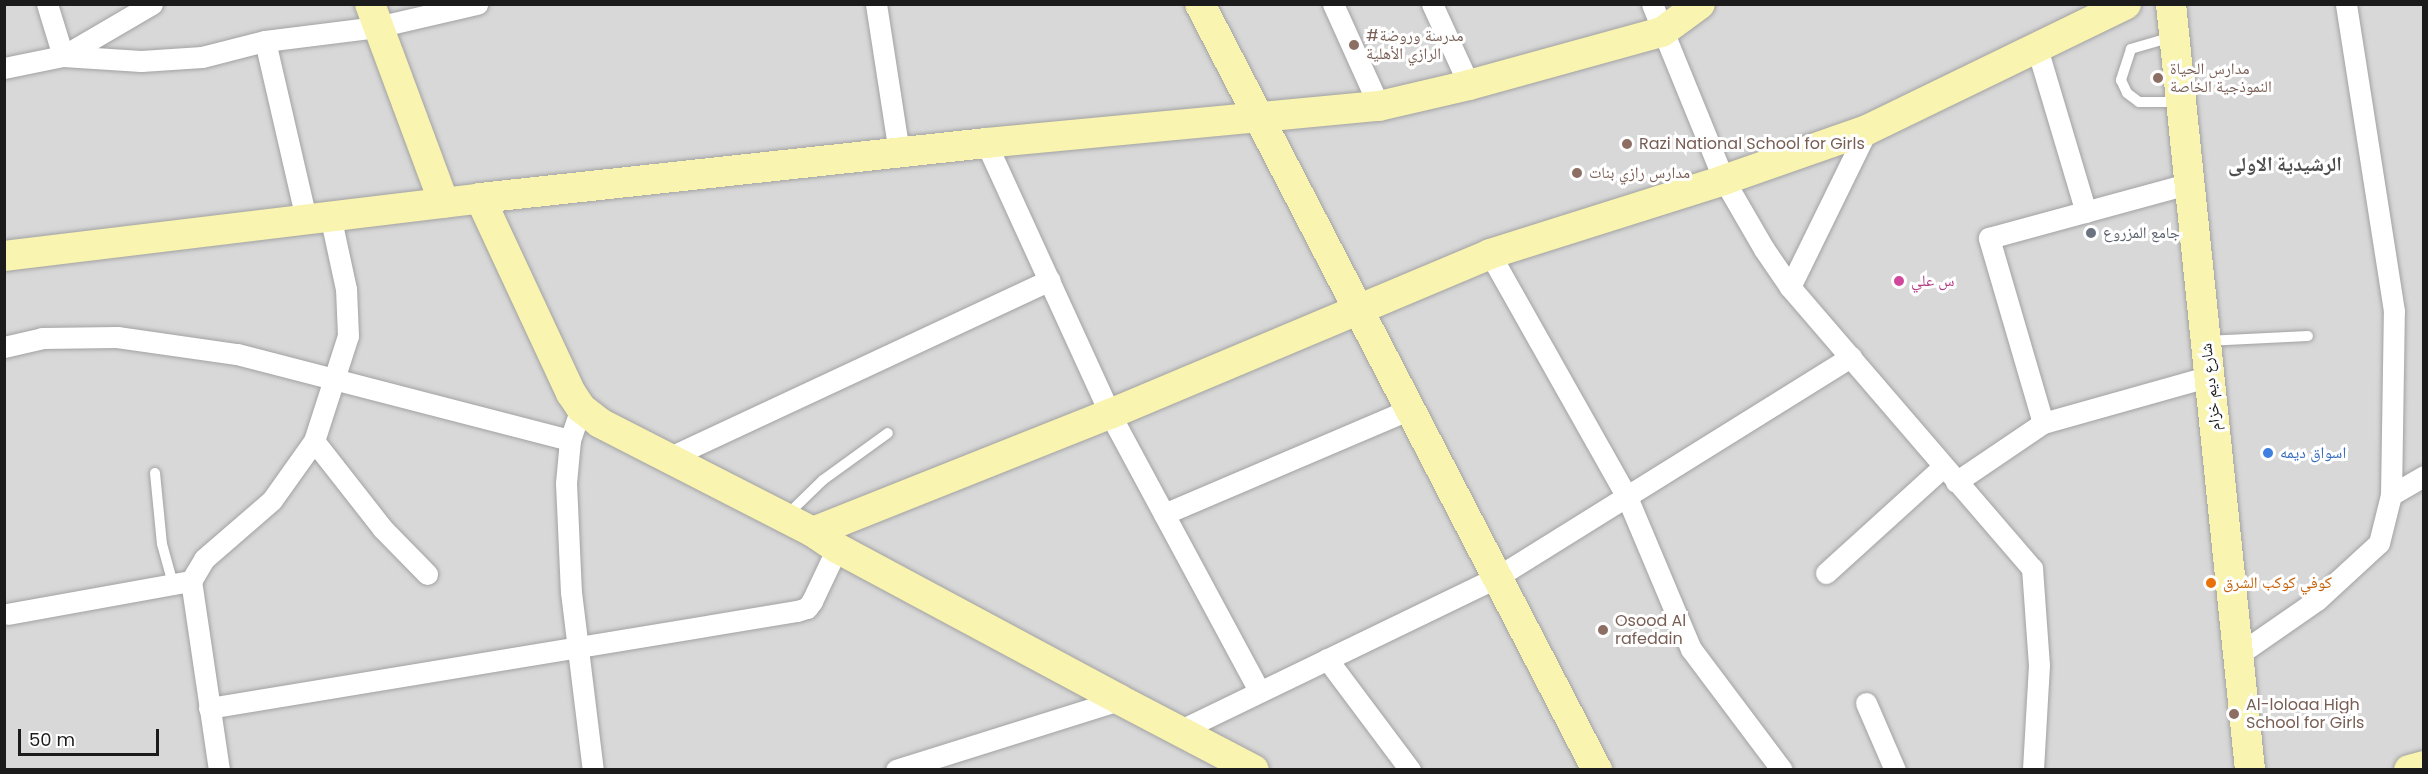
<!DOCTYPE html>
<html>
<head>
<meta charset="utf-8">
<style>
	body { margin:0 }
	#map { position:relative; width:2428px; height:774px; overflow:hidden; background:#ede7e0; font-family:Poppins,"Noto Naskh Arabic",sans-serif }
	div>[style] { position:absolute }
	.residential>* { inset:0; background:#d9d8d8 }
	.roads { filter:drop-shadow(0 0 2px #a2a2a2) drop-shadow(0 0 2px #a2a2a2) }
	.lane>* { height:10px; margin:-5px; padding:0 5px; transform-origin:5px; border-radius:5px; background:#fff }
	.street>* { height:21px; margin:-10.5px; padding:0 10.5px; transform-origin:10.5px; border-radius:10.5px; background:#fff }
	.secondary>* { height:30px; margin:-15px; padding:0 15px; transform-origin:15px; border-radius:15px; background:#faf4b1 }
	.dots>* { width:16px; height:16px; translate:-50% -50%; box-sizing:border-box; border:3px solid #fff; border-radius:50% }
	span { translate:-50% -50%; white-space:nowrap; text-align:center; line-height:1.15; -webkit-text-stroke:6px #fff; paint-order:stroke }
	.education-label { font-size:16px; color:#785e54 }
	.left { translate:0 -50%; text-align:left }
	.worship-label { font-size:16px; color:#5b616d }
	.hotel-label { font-size:16px; color:#b23c85 }
	.street-label { font-size:16px; color:#1b1b1b }
	.shop-label { font-size:16px; color:#366cbe }
	.food-label { font-size:16px; color:#c56008 }
	.quarter-label { font-size:20px; color:#4e4e4e; font-weight:700 }
	.frame { position:absolute; inset:0; border:6px solid #1b1b1b; pointer-events:none }
	.scale { position:absolute; left:18px; top:729px; width:141px; height:27px; box-sizing:border-box; border:3px solid #1b1b1b; border-top:0; padding-left:8px; font-size:18px; line-height:21px; white-space:nowrap; color:#1b1b1b; -webkit-text-stroke:4px #fff; paint-order:stroke }
</style>
</head>
<body>
<div id="map">
	<div class="residential">
		<i style="clip-path:polygon(5px 5px,2423px 5px,2423px 769px,5px 769px)"></i>
	</div>
	<div class="roads">
		<div class="lane">
			<i style="left:2172px;top:37px;width:43px;rotate:163.7deg"></i>
			<i style="left:2131px;top:49px;width:33px;rotate:108deg"></i>
			<i style="left:2121px;top:80px;width:14px;rotate:65deg"></i>
			<i style="left:2127px;top:93px;width:15px;rotate:37deg"></i>
			<i style="left:2139px;top:102px;width:41px"></i>
			<i style="left:2206px;top:341px;width:102px;rotate:-2.8deg"></i>
			<i style="left:155px;top:473px;width:71px;rotate:84.4deg"></i>
			<i style="left:162px;top:544px;width:41px;rotate:74.6deg"></i>
			<i style="left:787px;top:515px;width:50px;rotate:-44.2deg"></i>
			<i style="left:823px;top:480px;width:80px;rotate:-35.9deg"></i>
		</div>
		<div class="street">
			<i style="left:47px;top:4px;width:54px;rotate:72.9deg"></i>
			<i style="left:63px;top:56px;width:103px;rotate:-30.3deg"></i>
			<i style="left:876px;top:4px;width:151px;rotate:81.2deg"></i>
			<i style="left:1333px;top:4px;width:112px;rotate:65.7deg"></i>
			<i style="left:1432px;top:4px;width:89px;rotate:65.4deg"></i>
			<i style="left:1652px;top:4px;width:190px;rotate:67.8deg"></i>
			<i style="left:1724px;top:180px;width:80px;rotate:59.9deg"></i>
			<i style="left:1764px;top:249px;width:46px;rotate:55.6deg"></i>
			<i style="left:1790px;top:287px;width:371px;rotate:49.3deg"></i>
			<i style="left:2032px;top:568px;width:97px;rotate:85.9deg"></i>
			<i style="left:2039px;top:665px;width:105px;rotate:93.3deg"></i>
			<i style="left:265px;top:41px;width:182px;rotate:77deg"></i>
			<i style="left:2037px;top:48px;width:171px;rotate:73.4deg"></i>
			<i style="left:4px;top:68px;width:60px;rotate:-11.5deg"></i>
			<i style="left:63px;top:56px;width:78px;rotate:3.7deg"></i>
			<i style="left:141px;top:61px;width:61px;rotate:-3.8deg"></i>
			<i style="left:202px;top:57px;width:65px;rotate:-14.3deg"></i>
			<i style="left:265px;top:41px;width:113px;rotate:-7.1deg"></i>
			<i style="left:377px;top:27px;width:103px;rotate:-13deg"></i>
			<i style="left:986px;top:143px;width:298px;rotate:65.4deg"></i>
			<i style="left:1110px;top:414px;width:315px;rotate:61.7deg"></i>
			<i style="left:1490px;top:254px;width:279px;rotate:60.6deg"></i>
			<i style="left:1627px;top:497px;width:165px;rotate:67.2deg"></i>
			<i style="left:1691px;top:649px;width:151px;rotate:53.1deg"></i>
			<i style="left:1790px;top:287px;width:175px;rotate:-63.9deg"></i>
			<i style="left:4px;top:347px;width:39px;rotate:-13deg"></i>
			<i style="left:42px;top:338px;width:75px;rotate:-0.8deg"></i>
			<i style="left:117px;top:337px;width:121px;rotate:8.1deg"></i>
			<i style="left:237px;top:354px;width:344px;rotate:14.5deg"></i>
			<i style="left:581px;top:408px;width:34px;rotate:109deg"></i>
			<i style="left:570px;top:440px;width:43px;rotate:95.3deg"></i>
			<i style="left:566px;top:483px;width:109px;rotate:87.4deg"></i>
			<i style="left:571px;top:592px;width:179px;rotate:83deg"></i>
			<i style="left:2043px;top:423px;width:193px;rotate:-106.3deg"></i>
			<i style="left:1989px;top:238px;width:206px;rotate:-15.2deg"></i>
			<i style="left:314px;top:441px;width:112px;rotate:51.9deg"></i>
			<i style="left:383px;top:529px;width:63px;rotate:45.6deg"></i>
			<i style="left:668px;top:458px;width:421px;rotate:-25deg"></i>
			<i style="left:1956px;top:482px;width:105px;rotate:-34.1deg"></i>
			<i style="left:2043px;top:423px;width:173px;rotate:-15.7deg"></i>
			<i style="left:2391px;top:495px;width:38px;rotate:-30deg"></i>
			<i style="left:1164px;top:514px;width:267px;rotate:-23.1deg"></i>
			<i style="left:1826px;top:573px;width:158px;rotate:-42.2deg"></i>
			<i style="left:7px;top:614px;width:187px;rotate:-10.2deg"></i>
			<i style="left:2239px;top:654px;width:95px;rotate:-34.7deg"></i>
			<i style="left:2317px;top:600px;width:84px;rotate:-42.6deg"></i>
			<i style="left:2379px;top:543px;width:49px;rotate:-76deg"></i>
			<i style="left:2391px;top:495px;width:184px;rotate:-89.1deg"></i>
			<i style="left:2394px;top:311px;width:311px;rotate:-98.9deg"></i>
			<i style="left:1327px;top:659px;width:139px;rotate:53.2deg"></i>
			<i style="left:1866px;top:703px;width:73px;rotate:66.6deg"></i>
			<i style="left:209px;top:708px;width:596px;rotate:-9.37deg"></i>
			<i style="left:797px;top:611px;width:10px;rotate:-17deg"></i>
			<i style="left:807px;top:608px;width:9px;rotate:-54deg"></i>
			<i style="left:812px;top:601px;width:59px;rotate:-64.7deg"></i>
			<i style="left:1181px;top:730px;width:351px;rotate:-25.8deg"></i>
			<i style="left:1497px;top:577px;width:417px;rotate:-31.9deg"></i>
			<i style="left:219px;top:770px;width:191px;rotate:-98.4deg"></i>
			<i style="left:191px;top:581px;width:26px;rotate:-59deg"></i>
			<i style="left:204px;top:559px;width:90px;rotate:-40.9deg"></i>
			<i style="left:272px;top:500px;width:72px;rotate:-54.6deg"></i>
			<i style="left:314px;top:441px;width:110px;rotate:-72.1deg"></i>
			<i style="left:348px;top:336px;width:47px;rotate:-92.4deg"></i>
			<i style="left:346px;top:289px;width:76px;rotate:-102.2deg"></i>
			<i style="left:896px;top:770px;width:235px;rotate:-17.4deg"></i>
		</div>
		<div class="secondary">
			<i style="left:370px;top:4px;width:212px;rotate:69.6deg"></i>
			<i style="left:1200px;top:4px;width:863px;rotate:62.6deg"></i>
			<i style="left:2171px;top:4px;width:770px;rotate:84.11deg"></i>
			<i style="left:480px;top:198px;width:215px;rotate:65deg"></i>
			<i style="left:571px;top:393px;width:18px;rotate:56deg"></i>
			<i style="left:581px;top:408px;width:24px;rotate:38deg"></i>
			<i style="left:600px;top:423px;width:239px;rotate:27.1deg"></i>
			<i style="left:813px;top:532px;width:29px;rotate:34deg"></i>
			<i style="left:837px;top:548px;width:321px;rotate:28.2deg"></i>
			<i style="left:1120px;top:700px;width:151px;rotate:27.6deg"></i>
			<i style="left:4px;top:256px;width:480px;rotate:-6.9deg"></i>
			<i style="left:480px;top:198px;width:509px;rotate:-6.2deg"></i>
			<i style="left:986px;top:143px;width:395px;rotate:-5.4deg"></i>
			<i style="left:1379px;top:106px;width:92px;rotate:-13.1deg"></i>
			<i style="left:1469px;top:85px;width:200px;rotate:-15.4deg"></i>
			<i style="left:1662px;top:32px;width:47px;rotate:-36.4deg"></i>
			<i style="left:813px;top:532px;width:320px;rotate:-21.7deg"></i>
			<i style="left:1110px;top:414px;width:412px;rotate:-22.8deg"></i>
			<i style="left:1490px;top:254px;width:245px;rotate:-17.5deg"></i>
			<i style="left:1724px;top:180px;width:151px;rotate:-19.3deg"></i>
			<i style="left:1867px;top:130px;width:288px;rotate:-25.9deg"></i>
			<i style="left:2409px;top:770px;width:16px;rotate:-15deg"></i>
		</div>
	</div>
	<div class="dots">
		<i style="left:1354px;top:45px;background:#8d6e63"></i>
		<i style="left:2158px;top:78px;background:#8d6e63"></i>
		<i style="left:1627px;top:144px;background:#8d6e63"></i>
		<i style="left:1577px;top:173px;background:#8d6e63"></i>
		<i style="left:2091px;top:233px;background:#6b7280"></i>
		<i style="left:1899px;top:281px;background:#d1479c"></i>
		<i style="left:2268px;top:453px;background:#3f7fe0"></i>
		<i style="left:2211px;top:583px;background:#e8710a"></i>
		<i style="left:1603px;top:630px;background:#8d6e63"></i>
		<i style="left:2234px;top:714px;background:#8d6e63"></i>
	</div>
	<div class="education-label">
		<span class="left" style="left:1366px;top:45px">#مدرسة وروضة<br>الرازي الأهلية</span>
		<span class="left" style="left:2170px;top:78px">مدارس الحياة<br>النموذجية الخاصة</span>
		<span class="left" style="left:1639px;top:144px">Razi National School for Girls</span>
		<span class="left" style="left:1589px;top:173px">مدارس رازي بنات</span>
		<span class="left" style="left:1615px;top:630px">Osood Al<br>rafedain</span>
		<span class="left" style="left:2246px;top:714px">Al-loloaa High<br>School for Girls</span>
	</div>
	<div class="worship-label">
		<span class="left" style="left:2103px;top:233px">جامع المزروع</span>
	</div>
	<div class="hotel-label">
		<span class="left" style="left:1911px;top:281px">س علي</span>
	</div>
	<div class="street-label">
		<span style="left:2211px;top:387px;rotate:-96deg">شارع ديم خزام</span>
	</div>
	<div class="shop-label">
		<span class="left" style="left:2280px;top:453px">اسواق ديمه</span>
	</div>
	<div class="food-label">
		<span class="left" style="left:2223px;top:583px">كوفي كوكب الشرق</span>
	</div>
	<div class="quarter-label">
		<span style="left:2285px;top:164px">الرشيدية الاولى</span>
	</div>
	<div class="frame"></div>
	<div class="scale">50 m</div>
</div>
</body>
</html>
